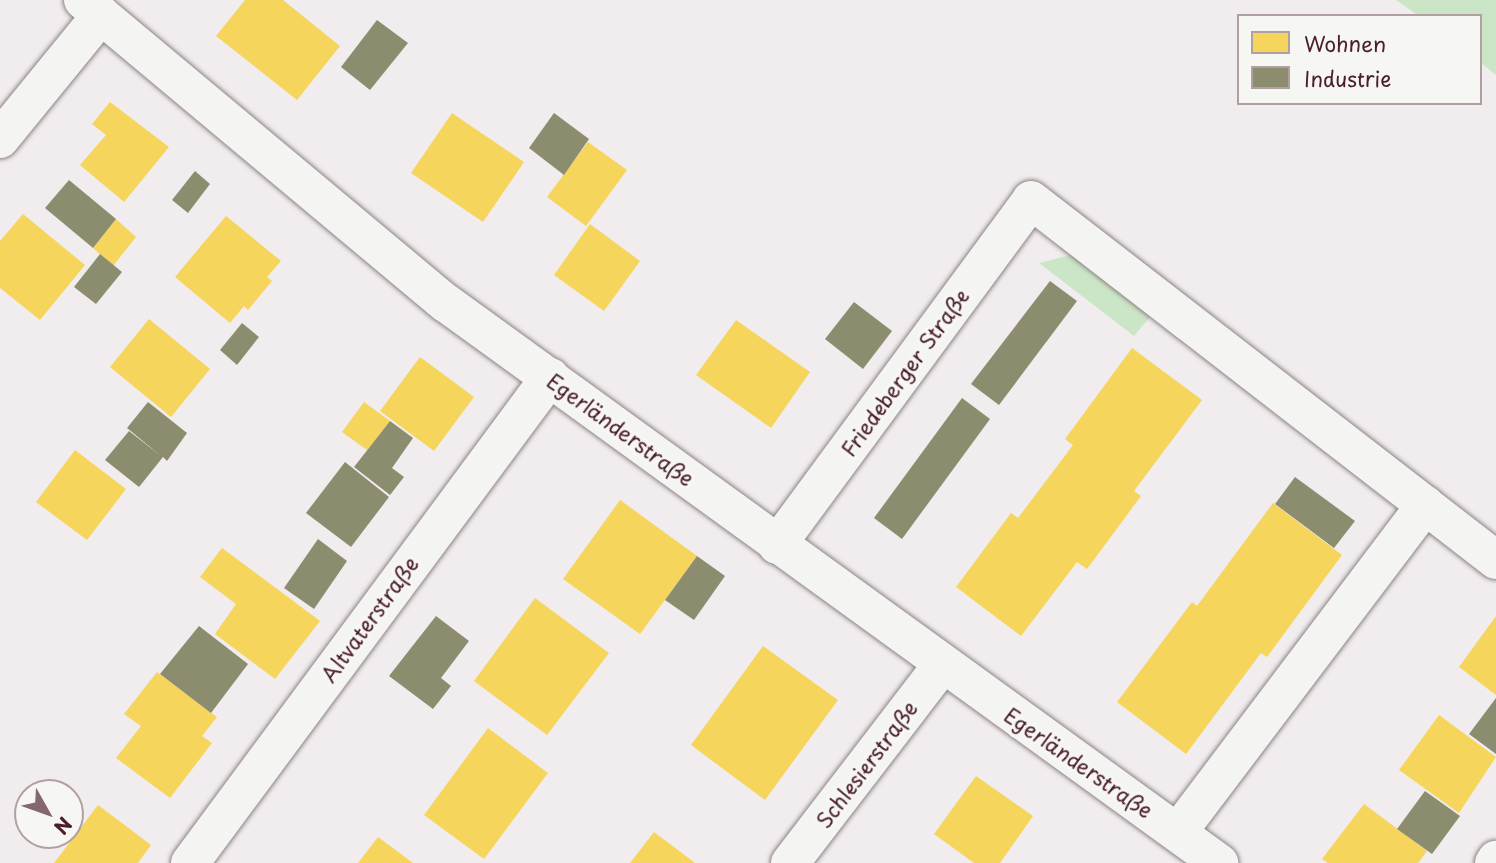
<!DOCTYPE html>
<html>
<head>
<meta charset="utf-8">
<style>
	body { margin:0 }
	#map { position:relative; width:1496px; height:863px; overflow:hidden; background:#f1eced; font-family:"Playpen Sans",sans-serif }
	div>[style] { position:absolute }
	.green>* { inset:0; background:#cae6c6 }
	.homes>* { inset:0; background:#f6d55c }
	.industry>* { inset:0; background:#8c8c6e }
	.roads { filter:drop-shadow(0 0 2px #8d8386) drop-shadow(0 0 2px #8d8386) }
	.minor>* { height:38px; margin:-19px; padding:0 19px; transform-origin:19px; border-radius:19px; background:#f4f4f2 }
	span { translate:-50% -50%; white-space:nowrap; text-align:center; line-height:1.15; -webkit-text-stroke:7px #f6f6f2; paint-order:stroke }
	.street-label { font-size:21px; color:#4a1f2b }
	.legend { position:absolute; left:1237px; top:14px; width:245px; height:91px; box-sizing:border-box; background:#f6f6f2; border:2px solid #b1a0a2; margin:0; padding:9px 12px; list-style:none; font-size:21px; color:#4a1f2b }
	.legend li { display:flex; align-items:center; gap:14px; height:35px }
	.legend b { width:35px; border:2px solid #b1a0a2 }
	.north { position:absolute; left:14px; top:779px; width:70px; height:70px; box-sizing:border-box; background:#f6f6f2; border:2px solid #b1a0a2; border-radius:50%; rotate:130deg; font-size:19px; font-weight:700; line-height:28px; text-align:center; color:#4a1f2b }
	.north::after { content:''; display:block; margin:auto; width:24px; height:32px; background:#84676f; clip-path:polygon(50% 0,100% 100%,50% 72%,0 100%) }
</style>
</head>
<body>
<div id="map">
	<div class="green">
		<i style="clip-path:polygon(1396px 0,1496px 0,1496px 75px,1480px 62px,1480px 16px,1419px 16px)"></i>
		<i style="clip-path:polygon(1075px 254px,1151px 316px,1134px 336px,1039px 263px)"></i>
	</div>
	<div class="homes">
		<i style="clip-path:polygon(245px 0,283px 0,340px 46px,297px 100px,216px 36px)"></i>
		<i style="clip-path:polygon(110px 102px,169px 147px,124px 202px,80px 165px,106px 135px,92px 124px)"></i>
		<i style="clip-path:polygon(452px 113px,524px 162px,483px 222px,411px 173px)"></i>
		<i style="clip-path:polygon(588px 142px,627px 170px,586px 226px,547px 197px)"></i>
		<i style="clip-path:polygon(23px 214px,85px 265px,40px 320px,0 288px,0 241px)"></i>
		<i style="clip-path:polygon(226px 216px,281px 261px,267px 277px,272px 281px,248px 310px,244px 306px,230px 323px,175px 277px)"></i>
		<i style="clip-path:polygon(116px 219px,136px 237px,113px 266px,93px 248px)"></i>
		<i style="clip-path:polygon(590px 224px,640px 261px,604px 311px,554px 275px)"></i>
		<i style="clip-path:polygon(149px 319px,210px 369px,171px 417px,110px 367px)"></i>
		<i style="clip-path:polygon(736px 320px,810px 372px,771px 428px,696px 375px)"></i>
		<i style="clip-path:polygon(1132px 348px,1202px 400px,1134px 491px,1141px 496px,1087px 569px,1077px 562px,1021px 636px,956px 587px,1011px 513px,1018px 518px,1073px 445px,1065px 439px)"></i>
		<i style="clip-path:polygon(420px 357px,474px 397px,434px 451px,380px 411px)"></i>
		<i style="clip-path:polygon(364px 402px,390px 421px,367px 450px,342px 432px)"></i>
		<i style="clip-path:polygon(75px 450px,126px 489px,87px 540px,36px 502px)"></i>
		<i style="clip-path:polygon(620px 500px,697px 556px,640px 634px,563px 579px)"></i>
		<i style="clip-path:polygon(1273px 503px,1342px 555px,1267px 657px,1261px 653px,1186px 754px,1117px 702px,1192px 602px,1197px 606px)"></i>
		<i style="clip-path:polygon(222px 548px,320px 621px,275px 679px,215px 634px,236px 604px,200px 577px)"></i>
		<i style="clip-path:polygon(535px 598px,609px 653px,547px 735px,474px 681px)"></i>
		<i style="clip-path:polygon(1496px 616px,1496px 695px,1459px 667px)"></i>
		<i style="clip-path:polygon(763px 646px,838px 700px,765px 800px,691px 745px)"></i>
		<i style="clip-path:polygon(157px 672px,217px 717px,202px 736px,212px 743px,170px 798px,116px 758px,141px 726px,124px 714px)"></i>
		<i style="clip-path:polygon(1439px 715px,1496px 757px,1459px 813px,1399px 770px)"></i>
		<i style="clip-path:polygon(488px 728px,548px 773px,484px 859px,424px 815px)"></i>
		<i style="clip-path:polygon(976px 776px,1033px 816px,1000px 863px,974px 863px,934px 834px)"></i>
		<i style="clip-path:polygon(1364px 804px,1427px 851px,1418px 863px,1328px 863px,1322px 859px)"></i>
		<i style="clip-path:polygon(98px 805px,151px 845px,138px 863px,54px 863px)"></i>
		<i style="clip-path:polygon(654px 832px,695px 863px,630px 863px)"></i>
		<i style="clip-path:polygon(378px 837px,413px 863px,358px 863px)"></i>
	</div>
	<div class="industry">
		<i style="clip-path:polygon(377px 20px,408px 43px,370px 90px,341px 67px)"></i>
		<i style="clip-path:polygon(554px 113px,589px 139px,564px 175px,529px 148px)"></i>
		<i style="clip-path:polygon(195px 171px,210px 184px,188px 213px,172px 200px)"></i>
		<i style="clip-path:polygon(69px 180px,116px 219px,93px 248px,45px 208px)"></i>
		<i style="clip-path:polygon(100px 254px,122px 272px,96px 304px,74px 287px)"></i>
		<i style="clip-path:polygon(1050px 281px,1077px 301px,999px 405px,971px 384px)"></i>
		<i style="clip-path:polygon(854px 302px,892px 331px,863px 369px,825px 339px)"></i>
		<i style="clip-path:polygon(242px 323px,259px 337px,237px 365px,220px 350px)"></i>
		<i style="clip-path:polygon(962px 398px,990px 419px,902px 539px,874px 518px)"></i>
		<i style="clip-path:polygon(148px 402px,187px 433px,167px 461px,163px 457px,139px 487px,105px 460px,129px 431px,161px 456px,127px 428px)"></i>
		<i style="clip-path:polygon(390px 421px,413px 438px,392px 468px,404px 477px,390px 495px,354px 467px)"></i>
		<i style="clip-path:polygon(345px 462px,389px 497px,351px 547px,306px 513px)"></i>
		<i style="clip-path:polygon(1295px 477px,1355px 521px,1334px 548px,1275px 504px)"></i>
		<i style="clip-path:polygon(318px 539px,347px 561px,314px 609px,284px 588px)"></i>
		<i style="clip-path:polygon(697px 556px,725px 576px,694px 620px,665px 600px)"></i>
		<i style="clip-path:polygon(436px 616px,469px 641px,441px 678px,451px 686px,433px 709px,389px 676px)"></i>
		<i style="clip-path:polygon(199px 626px,248px 664px,211px 713px,160px 674px)"></i>
		<i style="clip-path:polygon(1496px 698px,1496px 754px,1469px 734px)"></i>
		<i style="clip-path:polygon(1425px 791px,1460px 816px,1432px 854px,1397px 829px)"></i>
	</div>
	<div class="roads">
		<div class="minor">
			<i style="left:83px;top:0;width:473px;rotate:39.9deg"></i>
			<i style="left:446px;top:303px;width:955px;rotate:35.92deg"></i>
			<i style="left:0;top:139px;width:160px;rotate:-50.8deg"></i>
			<i style="left:777px;top:545px;width:428px;rotate:-53.6deg"></i>
			<i style="left:1031px;top:200px;width:588px;rotate:37.75deg"></i>
			<i style="left:1178px;top:832px;width:410px;rotate:-52.9deg"></i>
			<i style="left:190px;top:863px;width:605px;rotate:-53.47deg"></i>
			<i style="left:790px;top:863px;width:250px;rotate:-52.5deg"></i>
			<i style="left:1494px;top:863px;width:4px;rotate:-56deg"></i>
		</div>
	</div>
	<div class="street-label">
		<span style="left:904px;top:372px;rotate:-54deg">Friedeberger Straße</span>
		<span style="left:621px;top:429px;rotate:36deg">Egerländerstraße</span>
		<span style="left:369px;top:619px;rotate:-54deg">Altvaterstraße</span>
		<span style="left:1079px;top:762px;rotate:35deg">Egerländerstraße</span>
		<span style="left:866px;top:764px;rotate:-53deg">Schlesierstraße</span>
	</div>
	<ul class="legend">
	<li><b style="height:19px;background:#f6d55c"></b>Wohnen</li>
	<li><b style="height:19px;background:#8c8c6e"></b>Industrie</li>
	</ul>
	<div class="north">N</div>
</div>
</body>
</html>
